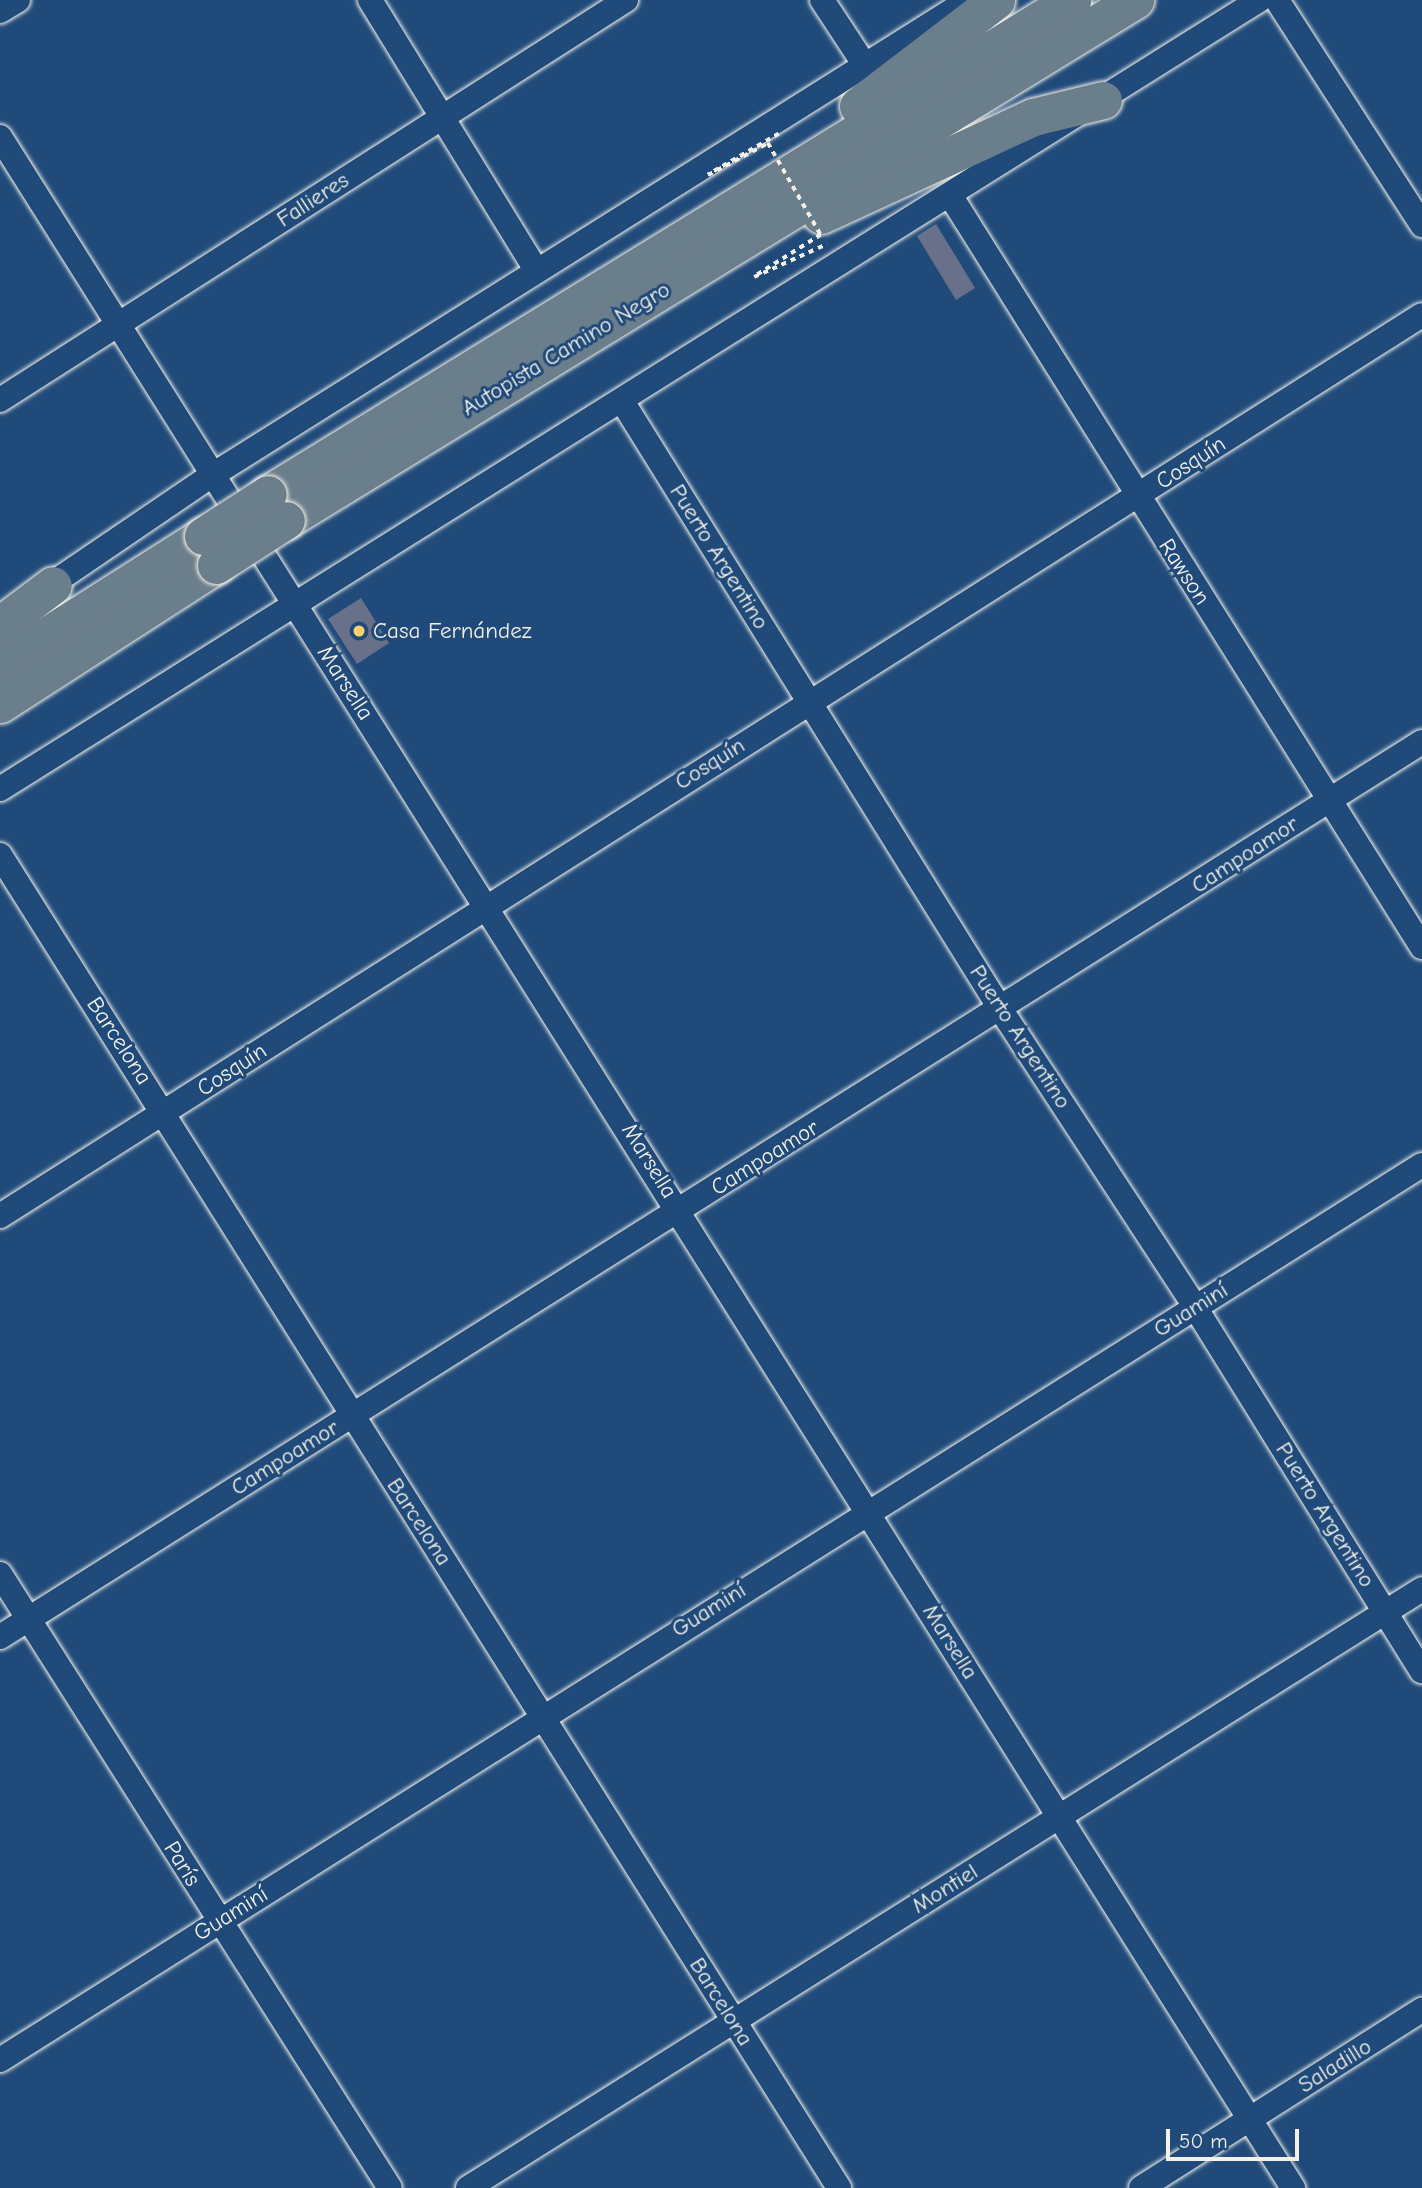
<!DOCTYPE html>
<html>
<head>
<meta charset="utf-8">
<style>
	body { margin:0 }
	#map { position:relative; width:1422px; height:2188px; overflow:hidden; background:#1f4a7a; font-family:"Comic Neue",sans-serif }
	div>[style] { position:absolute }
	.building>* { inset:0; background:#687189 }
	.roads { filter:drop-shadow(0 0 2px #f4f1e8) drop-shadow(0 0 2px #f4f1e8) }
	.minor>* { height:24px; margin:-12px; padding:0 12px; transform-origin:12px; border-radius:12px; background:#1f4a7a }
	.highway>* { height:37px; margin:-18.5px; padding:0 18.5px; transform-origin:18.5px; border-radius:18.5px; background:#6b7e8b }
	.path-bridge>* { height:3.5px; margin-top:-1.75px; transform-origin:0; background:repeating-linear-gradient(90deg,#f4f1e8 0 5px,transparent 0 10px) }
	.bridges { filter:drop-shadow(0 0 2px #f4f1e8) drop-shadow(0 0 2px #f4f1e8) }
	.highway-bridge>* { height:37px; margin:-18.5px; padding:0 18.5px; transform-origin:18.5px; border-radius:18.5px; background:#6b7e8b }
	.dots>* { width:19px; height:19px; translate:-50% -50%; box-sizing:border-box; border:4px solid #1f4a7a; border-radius:50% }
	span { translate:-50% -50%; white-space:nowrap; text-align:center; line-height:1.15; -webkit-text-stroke:6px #1f4a7a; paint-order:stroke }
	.street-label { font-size:23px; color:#f4f1e8 }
	.poi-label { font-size:23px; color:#f4f1e8 }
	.left { translate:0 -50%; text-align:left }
	.scale { position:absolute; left:1166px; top:2129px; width:133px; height:32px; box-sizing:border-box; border:4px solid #f4f1e8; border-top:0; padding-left:9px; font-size:21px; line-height:24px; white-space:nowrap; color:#f4f1e8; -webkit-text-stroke:5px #1f4a7a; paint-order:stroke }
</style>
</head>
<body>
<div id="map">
	<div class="building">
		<i style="clip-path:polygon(936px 224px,975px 288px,956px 300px,917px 236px)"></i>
		<i style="clip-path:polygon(361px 598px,389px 643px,357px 664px,328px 619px)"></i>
	</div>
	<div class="roads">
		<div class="minor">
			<i style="left:370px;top:0;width:318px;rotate:58.4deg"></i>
			<i style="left:822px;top:0;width:77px;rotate:56.7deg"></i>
			<i style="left:1277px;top:0;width:268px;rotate:57.2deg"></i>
			<i style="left:0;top:11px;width:21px;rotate:-31deg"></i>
			<i style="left:0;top:137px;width:2425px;rotate:57.77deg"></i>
			<i style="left:950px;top:195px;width:888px;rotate:57.89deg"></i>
			<i style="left:0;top:400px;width:743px;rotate:-32.58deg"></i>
			<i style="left:622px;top:401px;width:717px;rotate:58.1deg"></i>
			<i style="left:1001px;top:1010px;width:355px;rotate:56.8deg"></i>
			<i style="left:1195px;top:1307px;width:429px;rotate:58.1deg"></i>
			<i style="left:40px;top:592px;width:207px;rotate:-34.2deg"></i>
			<i style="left:211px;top:476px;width:895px;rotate:-32.13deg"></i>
			<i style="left:0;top:789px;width:1486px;rotate:-32.07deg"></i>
			<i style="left:0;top:855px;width:1575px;rotate:57.81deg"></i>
			<i style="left:0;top:1216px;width:1683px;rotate:-32.36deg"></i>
			<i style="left:0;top:1574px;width:727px;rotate:57.58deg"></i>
			<i style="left:0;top:1637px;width:1680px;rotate:-32.19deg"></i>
			<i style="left:0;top:2060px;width:1680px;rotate:-32.19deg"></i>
			<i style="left:468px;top:2188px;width:1126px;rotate:-32.12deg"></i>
			<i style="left:1141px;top:2188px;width:333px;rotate:-32.4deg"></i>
		</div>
		<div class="highway">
			<i style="left:858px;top:106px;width:174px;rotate:-37.5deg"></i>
			<i style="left:821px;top:215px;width:234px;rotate:-24.8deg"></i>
			<i style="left:1033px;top:117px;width:72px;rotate:-13.7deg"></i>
			<i style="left:268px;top:494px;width:944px;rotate:-31.57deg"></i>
			<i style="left:286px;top:520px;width:996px;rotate:-31.49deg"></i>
			<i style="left:0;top:625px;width:66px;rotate:-37deg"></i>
			<i style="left:0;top:665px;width:241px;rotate:-32.4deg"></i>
			<i style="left:0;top:704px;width:257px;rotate:-32.8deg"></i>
		</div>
	</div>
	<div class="path-bridge">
		<i style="left:779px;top:134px;width:82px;rotate:150deg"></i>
		<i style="left:708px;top:175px;width:68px;rotate:-28.1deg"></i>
		<i style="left:768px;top:143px;width:106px;rotate:60.1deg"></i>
		<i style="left:821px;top:235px;width:79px;rotate:147.9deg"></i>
		<i style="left:754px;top:277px;width:80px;rotate:-24.3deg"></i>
	</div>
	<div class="bridges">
		<div class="highway-bridge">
			<i style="left:203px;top:536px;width:77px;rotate:-32.9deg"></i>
			<i style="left:216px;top:565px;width:83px;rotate:-32.7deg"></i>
		</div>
	</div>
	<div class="dots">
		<i style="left:359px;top:631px;background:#ffd166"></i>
	</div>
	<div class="street-label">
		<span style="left:313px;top:200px;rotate:-33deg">Fallieres</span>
		<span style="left:566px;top:349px;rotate:-31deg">Autopista Camino Negro</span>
		<span style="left:1191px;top:463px;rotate:-33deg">Cosquín</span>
		<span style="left:719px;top:557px;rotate:58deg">Puerto Argentino</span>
		<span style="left:1184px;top:572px;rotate:57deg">Rawson</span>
		<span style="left:345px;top:683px;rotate:57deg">Marsella</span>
		<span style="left:710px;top:764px;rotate:-32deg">Cosquín</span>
		<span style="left:1245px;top:855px;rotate:-33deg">Campoamor</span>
		<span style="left:1020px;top:1037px;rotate:57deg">Puerto Argentino</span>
		<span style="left:119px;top:1041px;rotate:57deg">Barcelona</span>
		<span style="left:232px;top:1070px;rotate:-33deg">Cosquín</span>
		<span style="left:765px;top:1158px;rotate:-32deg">Campoamor</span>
		<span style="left:649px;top:1161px;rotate:58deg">Marsella</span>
		<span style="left:1191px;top:1310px;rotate:-32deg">Guaminí</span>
		<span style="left:285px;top:1458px;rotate:-32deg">Campoamor</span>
		<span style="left:1325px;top:1515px;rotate:58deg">Puerto Argentino</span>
		<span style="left:419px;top:1522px;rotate:57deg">Barcelona</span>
		<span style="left:709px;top:1610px;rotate:-32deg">Guaminí</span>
		<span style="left:950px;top:1642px;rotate:58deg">Marsella</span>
		<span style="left:182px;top:1864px;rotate:58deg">París</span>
		<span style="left:945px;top:1889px;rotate:-32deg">Montiel</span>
		<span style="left:231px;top:1914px;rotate:-32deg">Guaminí</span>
		<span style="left:721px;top:2002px;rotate:58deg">Barcelona</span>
		<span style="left:1335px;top:2066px;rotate:-32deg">Saladillo</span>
	</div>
	<div class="poi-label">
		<span class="left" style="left:373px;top:631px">Casa Fernández</span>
	</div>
	<div class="scale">50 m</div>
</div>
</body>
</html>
